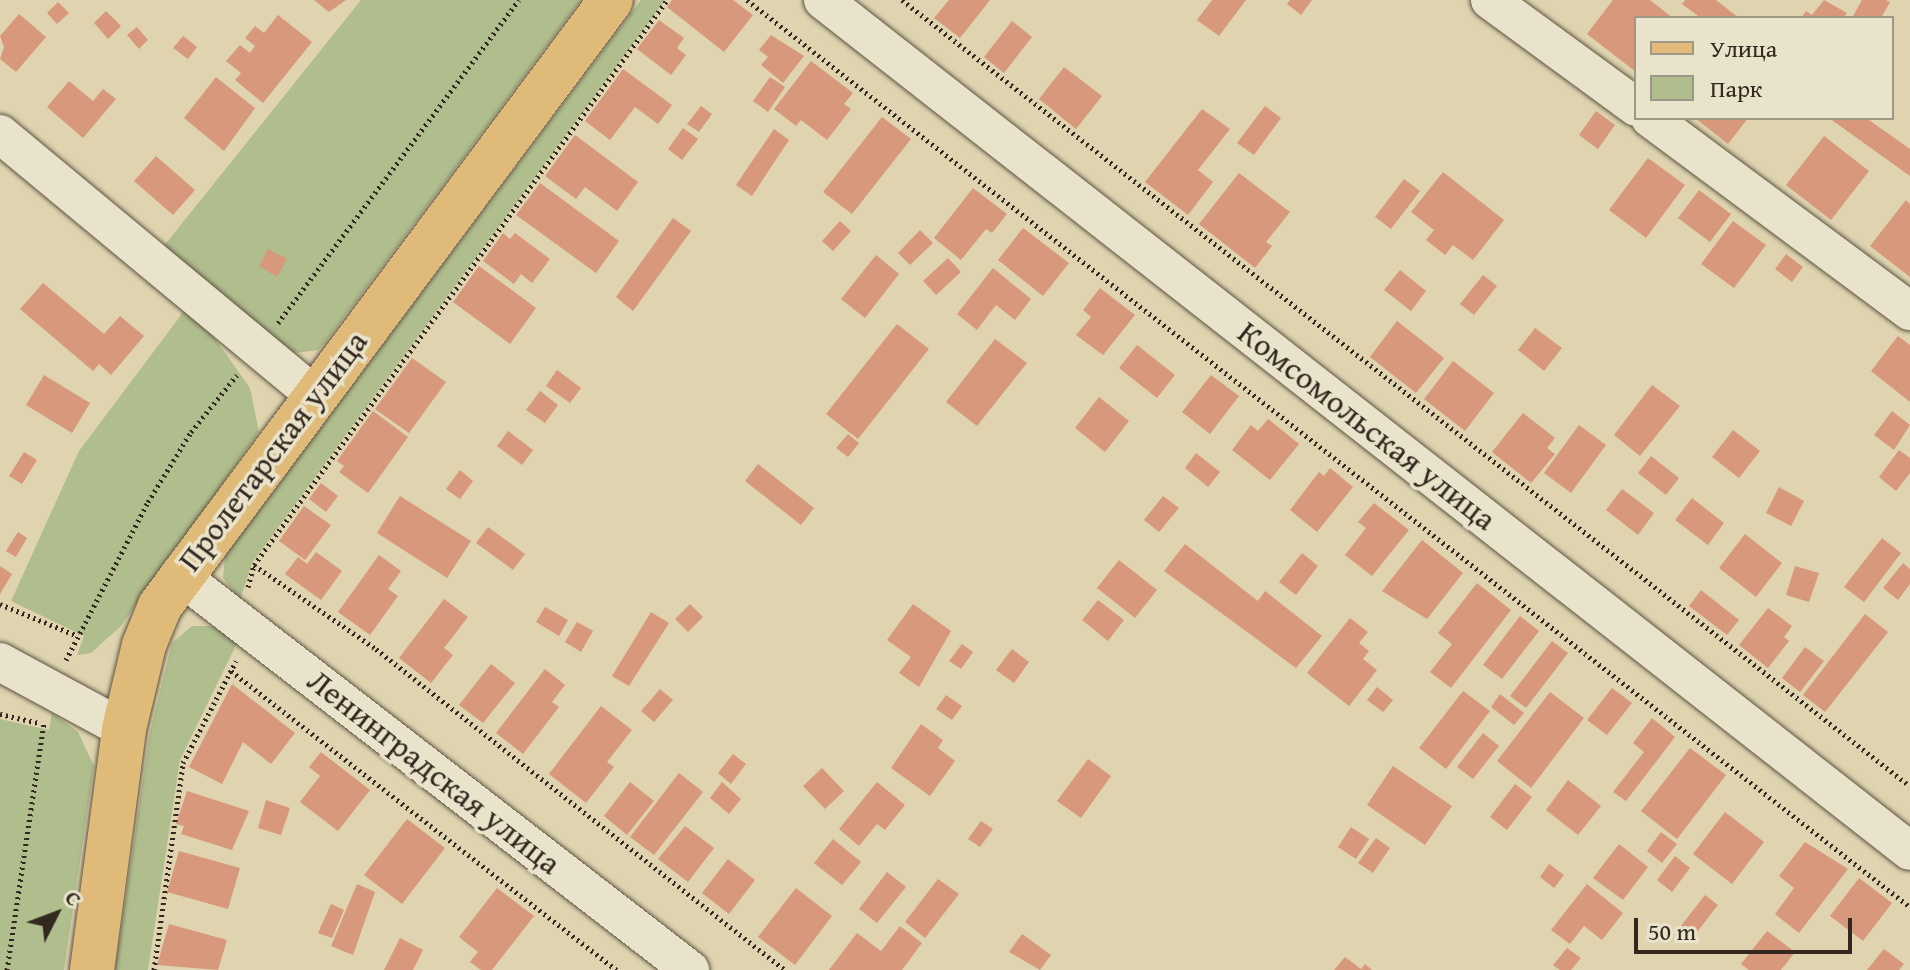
<!DOCTYPE html>
<html>
<head>
<meta charset="utf-8">
<style>
	body { margin:0 }
	#map { position:relative; width:1910px; height:970px; overflow:hidden; background:#dfd4af; font-family:"Gentium Book Plus",serif }
	div>[style] { position:absolute }
	.green>* { inset:0; background:#b0bd8c }
	.building>* { inset:0; background:#d7987b }
	.path>* { height:5px; margin-top:-2.5px; transform-origin:0; background:repeating-linear-gradient(90deg,#32281f 0 2px,transparent 0 6px) }
	.roads { filter:drop-shadow(0 0 2px #5d5343) drop-shadow(0 0 2px #5d5343) }
	.minor>* { height:38px; margin:-19px; padding:0 19px; transform-origin:19px; border-radius:19px; background:#eae3cb }
	.major>* { height:44px; margin:-22px; padding:0 22px; transform-origin:22px; border-radius:22px; background:#e0ba78 }
	span { translate:-50% -50%; white-space:nowrap; text-align:center; line-height:1.15; -webkit-text-stroke:7px #eae3cb; paint-order:stroke }
	.street-label { font-size:32px; color:#32281f }
	.legend { position:absolute; left:1634px; top:16px; width:260px; height:104px; box-sizing:border-box; background:#eae3cb; border:2px solid #a09886; margin:0; padding:10px 14px; list-style:none; font-size:24px; color:#32281f }
	.legend li { display:flex; align-items:center; gap:16px; height:40px }
	.legend b { width:40px; border:2px solid #a09886 }
	.north { position:absolute; left:16px; top:874px; width:80px; height:80px; -webkit-text-stroke:6px #eae3cb; paint-order:stroke; rotate:48deg; font-size:22px; font-weight:700; line-height:32px; text-align:center; color:#32281f }
	.north::after { content:''; display:block; margin:auto; width:28px; height:36px; background:#32281f; clip-path:polygon(50% 0,100% 100%,50% 72%,0 100%) }
	.scale { position:absolute; left:1634px; top:918px; width:218px; height:36px; box-sizing:border-box; border:4px solid #32281f; border-top:0; padding-left:10px; font-size:24px; line-height:28px; white-space:nowrap; color:#32281f; -webkit-text-stroke:6px #eae3cb; paint-order:stroke }
</style>
</head>
<body>
<div id="map">
	<div class="green">
		<i style="clip-path:polygon(361px 0,581px 0,325px 343px,318px 350px,288px 354px,159px 252px)"></i>
		<i style="clip-path:polygon(641px 0,665px 0,252px 563px,240px 600px,223px 578px,225px 556px)"></i>
		<i style="clip-path:polygon(184px 311px,213px 336px,250px 388px,259px 432px,121px 626px,91px 653px,77px 655px,84px 636px,11px 601px,79px 451px)"></i>
		<i style="clip-path:polygon(192px 626px,211px 626px,239px 639px,180px 760px,148px 970px,115px 970px,150px 732px,172px 643px)"></i>
		<i style="clip-path:polygon(52px 713px,78px 732px,94px 766px,64px 970px,0 970px,0 719px,49px 730px)"></i>
	</div>
	<div class="building">
		<i style="clip-path:polygon(314px 0,346px 0,329px 12px)"></i>
		<i style="clip-path:polygon(672px 0,733px 0,753px 15px,724px 52px,667px 7px)"></i>
		<i style="clip-path:polygon(949px 0,990px 0,960px 38px,934px 18px)"></i>
		<i style="clip-path:polygon(1212px 0,1246px 0,1219px 36px,1197px 20px)"></i>
		<i style="clip-path:polygon(1290px 0,1312px 0,1301px 15px,1287px 4px)"></i>
		<i style="clip-path:polygon(1613px 0,1650px 0,1673px 18px,1636px 18px,1636px 72px,1587px 34px)"></i>
		<i style="clip-path:polygon(1685px 0,1716px 0,1739px 18px,1701px 18px,1682px 4px)"></i>
		<i style="clip-path:polygon(1824px 0,1847px 13px,1843px 18px,1801px 18px,1806px 11px,1812px 15px)"></i>
		<i style="clip-path:polygon(1862px 0,1886px 0,1890px 2px,1881px 18px,1852px 18px)"></i>
		<i style="clip-path:polygon(58px 2px,69px 13px,57px 24px,47px 13px)"></i>
		<i style="clip-path:polygon(106px 11px,121px 26px,108px 39px,94px 23px)"></i>
		<i style="clip-path:polygon(19px 14px,46px 37px,16px 72px,0 59px,4px 47px,0 36px)"></i>
		<i style="clip-path:polygon(278px 15px,312px 42px,263px 103px,235px 80px,241px 73px,226px 61px,240px 45px,250px 53px,255px 46px,245px 38px,255px 26px,264px 33px)"></i>
		<i style="clip-path:polygon(659px 20px,684px 38px,677px 48px,686px 55px,671px 75px,637px 49px)"></i>
		<i style="clip-path:polygon(1012px 21px,1032px 37px,1004px 73px,984px 57px)"></i>
		<i style="clip-path:polygon(137px 27px,148px 40px,139px 49px,127px 35px)"></i>
		<i style="clip-path:polygon(771px 35px,804px 56px,783px 83px,761px 65px,768px 57px,759px 50px)"></i>
		<i style="clip-path:polygon(183px 36px,197px 47px,188px 59px,173px 48px)"></i>
		<i style="clip-path:polygon(811px 61px,853px 93px,844px 104px,851px 109px,827px 140px,801px 120px,796px 126px,774px 109px)"></i>
		<i style="clip-path:polygon(1064px 67px,1102px 96px,1076px 129px,1039px 99px)"></i>
		<i style="clip-path:polygon(623px 69px,672px 105px,658px 124px,635px 107px,610px 140px,585px 121px)"></i>
		<i style="clip-path:polygon(216px 77px,255px 108px,224px 151px,184px 118px)"></i>
		<i style="clip-path:polygon(770px 77px,785px 87px,768px 112px,753px 101px)"></i>
		<i style="clip-path:polygon(69px 81px,93px 101px,103px 89px,116px 99px,83px 138px,47px 107px)"></i>
		<i style="clip-path:polygon(701px 106px,712px 114px,699px 132px,687px 124px)"></i>
		<i style="clip-path:polygon(1265px 106px,1281px 118px,1254px 155px,1237px 143px)"></i>
		<i style="clip-path:polygon(1202px 109px,1230px 129px,1198px 170px,1213px 182px,1188px 215px,1145px 182px)"></i>
		<i style="clip-path:polygon(1596px 111px,1615px 125px,1598px 149px,1579px 135px)"></i>
		<i style="clip-path:polygon(882px 117px,911px 139px,852px 214px,823px 192px)"></i>
		<i style="clip-path:polygon(1695px 118px,1748px 118px,1728px 144px)"></i>
		<i style="clip-path:polygon(1829px 118px,1866px 118px,1910px 149px,1910px 176px)"></i>
		<i style="clip-path:polygon(683px 128px,698px 139px,682px 160px,668px 149px)"></i>
		<i style="clip-path:polygon(774px 129px,789px 140px,752px 196px,736px 185px)"></i>
		<i style="clip-path:polygon(575px 135px,638px 182px,617px 211px,585px 187px,576px 199px,545px 176px)"></i>
		<i style="clip-path:polygon(1824px 136px,1869px 171px,1831px 220px,1786px 185px)"></i>
		<i style="clip-path:polygon(156px 156px,195px 190px,173px 215px,134px 181px)"></i>
		<i style="clip-path:polygon(1648px 158px,1685px 185px,1646px 238px,1609px 210px)"></i>
		<i style="clip-path:polygon(1443px 172px,1504px 220px,1473px 260px,1453px 245px,1445px 255px,1426px 240px,1434px 230px,1411px 212px)"></i>
		<i style="clip-path:polygon(1239px 173px,1290px 212px,1266px 242px,1272px 246px,1255px 268px,1199px 224px)"></i>
		<i style="clip-path:polygon(1404px 179px,1420px 191px,1391px 229px,1375px 217px)"></i>
		<i style="clip-path:polygon(540px 183px,619px 241px,596px 273px,516px 215px)"></i>
		<i style="clip-path:polygon(973px 188px,1007px 214px,992px 233px,986px 229px,961px 260px,934px 238px)"></i>
		<i style="clip-path:polygon(1699px 190px,1731px 214px,1710px 242px,1678px 218px)"></i>
		<i style="clip-path:polygon(1906px 200px,1910px 204px,1910px 277px,1870px 246px)"></i>
		<i style="clip-path:polygon(673px 218px,691px 231px,633px 311px,616px 297px)"></i>
		<i style="clip-path:polygon(840px 221px,851px 231px,833px 251px,822px 241px)"></i>
		<i style="clip-path:polygon(1733px 221px,1766px 245px,1734px 288px,1701px 264px)"></i>
		<i style="clip-path:polygon(1023px 228px,1069px 263px,1043px 296px,998px 260px)"></i>
		<i style="clip-path:polygon(920px 230px,933px 243px,910px 265px,898px 253px)"></i>
		<i style="clip-path:polygon(503px 233px,510px 239px,515px 233px,550px 259px,532px 283px,521px 274px,514px 284px,483px 261px)"></i>
		<i style="clip-path:polygon(268px 249px,287px 259px,277px 277px,259px 266px)"></i>
		<i style="clip-path:polygon(1786px 254px,1803px 267px,1792px 282px,1775px 269px)"></i>
		<i style="clip-path:polygon(876px 255px,899px 274px,865px 318px,841px 299px)"></i>
		<i style="clip-path:polygon(948px 258px,961px 272px,936px 295px,923px 281px)"></i>
		<i style="clip-path:polygon(479px 266px,536px 308px,510px 344px,453px 302px)"></i>
		<i style="clip-path:polygon(993px 268px,1031px 299px,1015px 320px,996px 305px,977px 330px,957px 314px)"></i>
		<i style="clip-path:polygon(1400px 270px,1426px 291px,1411px 311px,1384px 290px)"></i>
		<i style="clip-path:polygon(1483px 275px,1497px 286px,1474px 315px,1460px 304px)"></i>
		<i style="clip-path:polygon(43px 283px,104px 334px,120px 316px,144px 336px,111px 375px,99px 364px,93px 371px,20px 309px)"></i>
		<i style="clip-path:polygon(1100px 288px,1135px 315px,1103px 355px,1076px 335px,1091px 317px,1083px 310px)"></i>
		<i style="clip-path:polygon(1397px 321px,1444px 358px,1416px 393px,1370px 357px)"></i>
		<i style="clip-path:polygon(897px 324px,929px 349px,858px 439px,826px 414px)"></i>
		<i style="clip-path:polygon(1535px 328px,1562px 348px,1544px 371px,1518px 350px)"></i>
		<i style="clip-path:polygon(1898px 336px,1910px 345px,1910px 402px,1871px 371px)"></i>
		<i style="clip-path:polygon(995px 339px,1027px 363px,977px 426px,946px 402px)"></i>
		<i style="clip-path:polygon(1137px 345px,1175px 375px,1157px 398px,1119px 368px)"></i>
		<i style="clip-path:polygon(412px 358px,446px 382px,409px 433px,375px 409px)"></i>
		<i style="clip-path:polygon(1453px 361px,1494px 393px,1465px 431px,1424px 399px)"></i>
		<i style="clip-path:polygon(557px 370px,581px 388px,570px 403px,546px 386px)"></i>
		<i style="clip-path:polygon(44px 375px,90px 403px,72px 433px,26px 405px)"></i>
		<i style="clip-path:polygon(1211px 375px,1239px 396px,1210px 434px,1182px 412px)"></i>
		<i style="clip-path:polygon(1652px 385px,1680px 406px,1640px 456px,1614px 435px)"></i>
		<i style="clip-path:polygon(540px 391px,558px 405px,545px 423px,526px 410px)"></i>
		<i style="clip-path:polygon(1099px 397px,1129px 421px,1105px 452px,1075px 428px)"></i>
		<i style="clip-path:polygon(373px 411px,408px 437px,368px 493px,339px 472px,344px 466px,337px 461px)"></i>
		<i style="clip-path:polygon(1892px 411px,1910px 425px,1894px 450px,1874px 435px)"></i>
		<i style="clip-path:polygon(1523px 413px,1555px 438px,1547px 448px,1555px 454px,1531px 483px,1492px 452px)"></i>
		<i style="clip-path:polygon(1268px 419px,1299px 444px,1270px 480px,1232px 450px,1251px 425px,1258px 431px)"></i>
		<i style="clip-path:polygon(1579px 425px,1606px 445px,1571px 493px,1544px 473px)"></i>
		<i style="clip-path:polygon(1733px 430px,1760px 451px,1739px 478px,1712px 457px)"></i>
		<i style="clip-path:polygon(508px 431px,533px 450px,522px 465px,497px 446px)"></i>
		<i style="clip-path:polygon(848px 434px,859px 443px,848px 457px,836px 448px)"></i>
		<i style="clip-path:polygon(1899px 450px,1910px 458px,1910px 473px,1896px 491px,1879px 477px)"></i>
		<i style="clip-path:polygon(24px 452px,37px 460px,22px 484px,9px 476px)"></i>
		<i style="clip-path:polygon(1196px 453px,1220px 472px,1208px 487px,1185px 468px)"></i>
		<i style="clip-path:polygon(1651px 456px,1679px 478px,1666px 495px,1638px 473px)"></i>
		<i style="clip-path:polygon(758px 464px,814px 508px,801px 525px,745px 481px)"></i>
		<i style="clip-path:polygon(1330px 468px,1353px 487px,1317px 532px,1290px 510px,1319px 472px,1324px 476px)"></i>
		<i style="clip-path:polygon(460px 470px,473px 481px,460px 499px,446px 489px)"></i>
		<i style="clip-path:polygon(321px 483px,338px 496px,326px 512px,309px 499px)"></i>
		<i style="clip-path:polygon(1779px 487px,1804px 501px,1791px 526px,1766px 513px)"></i>
		<i style="clip-path:polygon(1622px 489px,1654px 513px,1638px 535px,1606px 510px)"></i>
		<i style="clip-path:polygon(400px 496px,471px 541px,447px 578px,377px 533px)"></i>
		<i style="clip-path:polygon(1163px 496px,1179px 508px,1159px 532px,1144px 520px)"></i>
		<i style="clip-path:polygon(1692px 498px,1724px 523px,1708px 545px,1675px 520px)"></i>
		<i style="clip-path:polygon(1374px 503px,1409px 530px,1372px 576px,1345px 555px,1366px 528px,1358px 522px)"></i>
		<i style="clip-path:polygon(304px 506px,331px 525px,305px 560px,279px 541px)"></i>
		<i style="clip-path:polygon(488px 527px,525px 554px,513px 570px,476px 543px)"></i>
		<i style="clip-path:polygon(18px 532px,27px 538px,16px 557px,6px 551px)"></i>
		<i style="clip-path:polygon(1745px 534px,1782px 563px,1756px 597px,1719px 568px)"></i>
		<i style="clip-path:polygon(1882px 538px,1901px 553px,1864px 602px,1844px 587px)"></i>
		<i style="clip-path:polygon(1422px 540px,1463px 573px,1427px 619px,1382px 591px)"></i>
		<i style="clip-path:polygon(1185px 544px,1258px 601px,1265px 591px,1322px 636px,1296px 668px,1164px 571px)"></i>
		<i style="clip-path:polygon(316px 552px,342px 571px,321px 600px,285px 574px,298px 557px,307px 564px)"></i>
		<i style="clip-path:polygon(1302px 553px,1318px 566px,1296px 595px,1279px 582px)"></i>
		<i style="clip-path:polygon(379px 555px,401px 571px,388px 589px,398px 596px,370px 635px,338px 612px)"></i>
		<i style="clip-path:polygon(1119px 560px,1157px 590px,1135px 618px,1097px 588px)"></i>
		<i style="clip-path:polygon(1903px 563px,1910px 569px,1910px 584px,1898px 600px,1883px 588px)"></i>
		<i style="clip-path:polygon(0 566px,12px 574px,0 594px)"></i>
		<i style="clip-path:polygon(1795px 566px,1819px 573px,1809px 602px,1786px 595px)"></i>
		<i style="clip-path:polygon(1477px 583px,1511px 610px,1451px 688px,1430px 672px,1452px 644px,1438px 633px)"></i>
		<i style="clip-path:polygon(1701px 590px,1739px 620px,1727px 635px,1689px 606px)"></i>
		<i style="clip-path:polygon(444px 599px,468px 617px,444px 648px,453px 655px,431px 683px,399px 658px)"></i>
		<i style="clip-path:polygon(1098px 600px,1124px 620px,1108px 641px,1082px 620px)"></i>
		<i style="clip-path:polygon(690px 604px,703px 617px,688px 632px,675px 619px)"></i>
		<i style="clip-path:polygon(913px 604px,951px 631px,919px 687px,899px 673px,911px 657px,887px 640px)"></i>
		<i style="clip-path:polygon(545px 607px,568px 620px,559px 636px,536px 622px)"></i>
		<i style="clip-path:polygon(1768px 608px,1792px 626px,1784px 637px,1789px 641px,1768px 668px,1739px 645px)"></i>
		<i style="clip-path:polygon(651px 612px,669px 623px,629px 686px,612px 676px)"></i>
		<i style="clip-path:polygon(1865px 614px,1888px 632px,1825px 712px,1803px 695px)"></i>
		<i style="clip-path:polygon(1520px 616px,1539px 631px,1502px 679px,1483px 665px)"></i>
		<i style="clip-path:polygon(1350px 618px,1368px 632px,1359px 643px,1369px 651px,1363px 659px,1377px 670px,1349px 706px,1307px 673px)"></i>
		<i style="clip-path:polygon(577px 622px,593px 631px,581px 652px,565px 642px)"></i>
		<i style="clip-path:polygon(1552px 641px,1568px 653px,1526px 708px,1510px 696px)"></i>
		<i style="clip-path:polygon(962px 644px,973px 652px,961px 669px,949px 661px)"></i>
		<i style="clip-path:polygon(1805px 647px,1824px 661px,1800px 692px,1782px 678px)"></i>
		<i style="clip-path:polygon(1012px 649px,1029px 662px,1014px 683px,996px 670px)"></i>
		<i style="clip-path:polygon(491px 664px,515px 683px,483px 723px,459px 705px)"></i>
		<i style="clip-path:polygon(545px 669px,565px 685px,552px 702px,559px 707px,523px 754px,496px 733px)"></i>
		<i style="clip-path:polygon(232px 684px,295px 733px,271px 764px,243px 742px,222px 784px,189px 767px)"></i>
		<i style="clip-path:polygon(1377px 687px,1393px 700px,1383px 712px,1367px 700px)"></i>
		<i style="clip-path:polygon(1612px 688px,1632px 703px,1607px 735px,1587px 720px)"></i>
		<i style="clip-path:polygon(660px 689px,673px 700px,654px 722px,641px 711px)"></i>
		<i style="clip-path:polygon(1463px 691px,1490px 711px,1446px 769px,1419px 748px)"></i>
		<i style="clip-path:polygon(1550px 692px,1584px 718px,1531px 788px,1497px 761px)"></i>
		<i style="clip-path:polygon(1500px 694px,1524px 713px,1514px 725px,1491px 707px)"></i>
		<i style="clip-path:polygon(946px 695px,962px 706px,952px 720px,936px 709px)"></i>
		<i style="clip-path:polygon(601px 706px,632px 730px,607px 762px,614px 767px,586px 803px,549px 774px)"></i>
		<i style="clip-path:polygon(1652px 718px,1675px 737px,1626px 801px,1613px 792px,1644px 752px,1633px 743px)"></i>
		<i style="clip-path:polygon(921px 724px,943px 740px,938px 748px,955px 761px,930px 796px,891px 768px)"></i>
		<i style="clip-path:polygon(1483px 733px,1499px 746px,1473px 779px,1457px 767px)"></i>
		<i style="clip-path:polygon(1690px 748px,1726px 775px,1677px 839px,1641px 811px)"></i>
		<i style="clip-path:polygon(321px 752px,370px 790px,338px 831px,300px 802px,320px 776px,309px 767px)"></i>
		<i style="clip-path:polygon(733px 754px,746px 764px,731px 784px,718px 773px)"></i>
		<i style="clip-path:polygon(1088px 759px,1111px 776px,1081px 818px,1057px 801px)"></i>
		<i style="clip-path:polygon(1393px 766px,1452px 806px,1425px 845px,1367px 805px)"></i>
		<i style="clip-path:polygon(822px 768px,844px 791px,825px 809px,803px 786px)"></i>
		<i style="clip-path:polygon(679px 773px,703px 792px,654px 855px,630px 837px)"></i>
		<i style="clip-path:polygon(1568px 780px,1601px 806px,1578px 835px,1546px 810px)"></i>
		<i style="clip-path:polygon(630px 782px,654px 801px,627px 835px,604px 816px)"></i>
		<i style="clip-path:polygon(722px 782px,741px 799px,729px 814px,710px 798px)"></i>
		<i style="clip-path:polygon(877px 782px,905px 805px,885px 830px,877px 824px,859px 846px,839px 829px)"></i>
		<i style="clip-path:polygon(1515px 784px,1532px 797px,1507px 830px,1490px 817px)"></i>
		<i style="clip-path:polygon(187px 791px,249px 811px,232px 850px,181px 834px,184px 826px,176px 824px)"></i>
		<i style="clip-path:polygon(266px 800px,290px 808px,281px 835px,258px 828px)"></i>
		<i style="clip-path:polygon(1725px 812px,1764px 842px,1732px 884px,1693px 854px)"></i>
		<i style="clip-path:polygon(407px 819px,445px 848px,402px 904px,364px 875px)"></i>
		<i style="clip-path:polygon(981px 821px,993px 829px,980px 847px,968px 839px)"></i>
		<i style="clip-path:polygon(685px 826px,714px 848px,688px 882px,658px 859px)"></i>
		<i style="clip-path:polygon(1351px 827px,1369px 839px,1356px 859px,1338px 847px)"></i>
		<i style="clip-path:polygon(1661px 832px,1677px 844px,1662px 863px,1647px 851px)"></i>
		<i style="clip-path:polygon(1376px 838px,1390px 848px,1373px 873px,1358px 863px)"></i>
		<i style="clip-path:polygon(833px 839px,861px 862px,842px 885px,814px 863px)"></i>
		<i style="clip-path:polygon(1805px 842px,1848px 869px,1799px 933px,1775px 914px,1794px 888px,1779px 876px)"></i>
		<i style="clip-path:polygon(1619px 844px,1648px 867px,1623px 900px,1593px 878px)"></i>
		<i style="clip-path:polygon(179px 851px,240px 868px,228px 909px,167px 892px)"></i>
		<i style="clip-path:polygon(1675px 856px,1690px 868px,1672px 892px,1657px 880px)"></i>
		<i style="clip-path:polygon(728px 859px,755px 880px,729px 914px,702px 893px)"></i>
		<i style="clip-path:polygon(1549px 864px,1564px 875px,1554px 888px,1540px 877px)"></i>
		<i style="clip-path:polygon(887px 872px,906px 887px,877px 923px,859px 909px)"></i>
		<i style="clip-path:polygon(1859px 878px,1892px 903px,1863px 941px,1830px 916px)"></i>
		<i style="clip-path:polygon(938px 879px,959px 894px,925px 938px,905px 922px)"></i>
		<i style="clip-path:polygon(357px 884px,375px 892px,353px 955px,331px 946px)"></i>
		<i style="clip-path:polygon(1587px 884px,1623px 913px,1602px 940px,1584px 926px,1570px 944px,1551px 930px)"></i>
		<i style="clip-path:polygon(497px 888px,534px 916px,492px 970px,481px 970px,470px 962px,478px 952px,459px 937px)"></i>
		<i style="clip-path:polygon(796px 888px,832px 916px,795px 965px,758px 937px)"></i>
		<i style="clip-path:polygon(1705px 895px,1718px 905px,1690px 941px,1677px 931px)"></i>
		<i style="clip-path:polygon(331px 904px,344px 910px,332px 938px,318px 933px)"></i>
		<i style="clip-path:polygon(169px 924px,227px 940px,218px 970px,157px 965px)"></i>
		<i style="clip-path:polygon(900px 926px,922px 943px,902px 970px,829px 970px,857px 933px,881px 951px)"></i>
		<i style="clip-path:polygon(1767px 931px,1795px 952px,1781px 970px,1749px 970px,1741px 964px)"></i>
		<i style="clip-path:polygon(1022px 934px,1051px 955px,1040px 970px,1009px 952px)"></i>
		<i style="clip-path:polygon(400px 938px,423px 950px,413px 970px,384px 970px)"></i>
		<i style="clip-path:polygon(1567px 948px,1581px 958px,1571px 970px,1560px 970px,1553px 965px)"></i>
		<i style="clip-path:polygon(1884px 949px,1904px 964px,1899px 970px,1867px 970px)"></i>
		<i style="clip-path:polygon(1345px 957px,1361px 969px,1365px 964px,1372px 970px,1334px 970px)"></i>
	</div>
	<div class="path">
		<i style="left:747px;top:0;width:1475px;rotate:37.95deg"></i>
		<i style="left:902px;top:0;width:1278px;rotate:37.95deg"></i>
		<i style="left:278px;top:323px;width:403px;rotate:-53.3deg"></i>
		<i style="left:254px;top:565px;width:148px;rotate:34.5deg"></i>
		<i style="left:376px;top:649px;width:520px;rotate:38.13deg"></i>
		<i style="left:248px;top:587px;width:23px;rotate:-75deg"></i>
		<i style="left:254px;top:565px;width:700px;rotate:-53.83deg"></i>
		<i style="left:0;top:604px;width:84px;rotate:22.3deg"></i>
		<i style="left:66px;top:660px;width:178px;rotate:-62.6deg"></i>
		<i style="left:148px;top:502px;width:82px;rotate:-58.4deg"></i>
		<i style="left:191px;top:432px;width:73px;rotate:-51.1deg"></i>
		<i style="left:231px;top:671px;width:488px;rotate:37.8deg"></i>
		<i style="left:0;top:714px;width:40px;rotate:13deg"></i>
		<i style="left:7px;top:970px;width:251px;rotate:-81.5deg"></i>
		<i style="left:154px;top:970px;width:209px;rotate:-82deg"></i>
		<i style="left:183px;top:763px;width:115px;rotate:-62.5deg"></i>
	</div>
	<div class="roads">
		<div class="minor">
			<i style="left:823px;top:0;width:1380px;rotate:38.06deg"></i>
			<i style="left:1490px;top:0;width:181px;rotate:36.2deg"></i>
			<i style="left:1650px;top:118px;width:324px;rotate:36.6deg"></i>
			<i style="left:0;top:134px;width:408px;rotate:39.7deg"></i>
			<i style="left:179px;top:575px;width:646px;rotate:37.7deg"></i>
			<i style="left:0;top:662px;width:141px;rotate:28.4deg"></i>
		</div>
		<div class="major">
			<i style="left:92px;top:970px;width:243px;rotate:-82.4deg"></i>
			<i style="left:124px;top:729px;width:86px;rotate:-76.6deg"></i>
			<i style="left:144px;top:645px;width:42px;rotate:-67.7deg"></i>
			<i style="left:160px;top:606px;width:755px;rotate:-53.34deg"></i>
		</div>
	</div>
	<div class="street-label">
		<span style="left:1367px;top:426px;rotate:38deg">Комсомольская улица</span>
		<span style="left:273px;top:451px;rotate:-53deg">Пролетарская улица</span>
		<span style="left:434px;top:772px;rotate:38deg">Ленинградская улица</span>
	</div>
	<ul class="legend">
	<li><b style="height:10px;background:#e0ba78"></b>Улица</li>
	<li><b style="height:22px;background:#b0bd8c"></b>Парк</li>
	</ul>
	<div class="north">С</div>
	<div class="scale">50 m</div>
</div>
</body>
</html>
